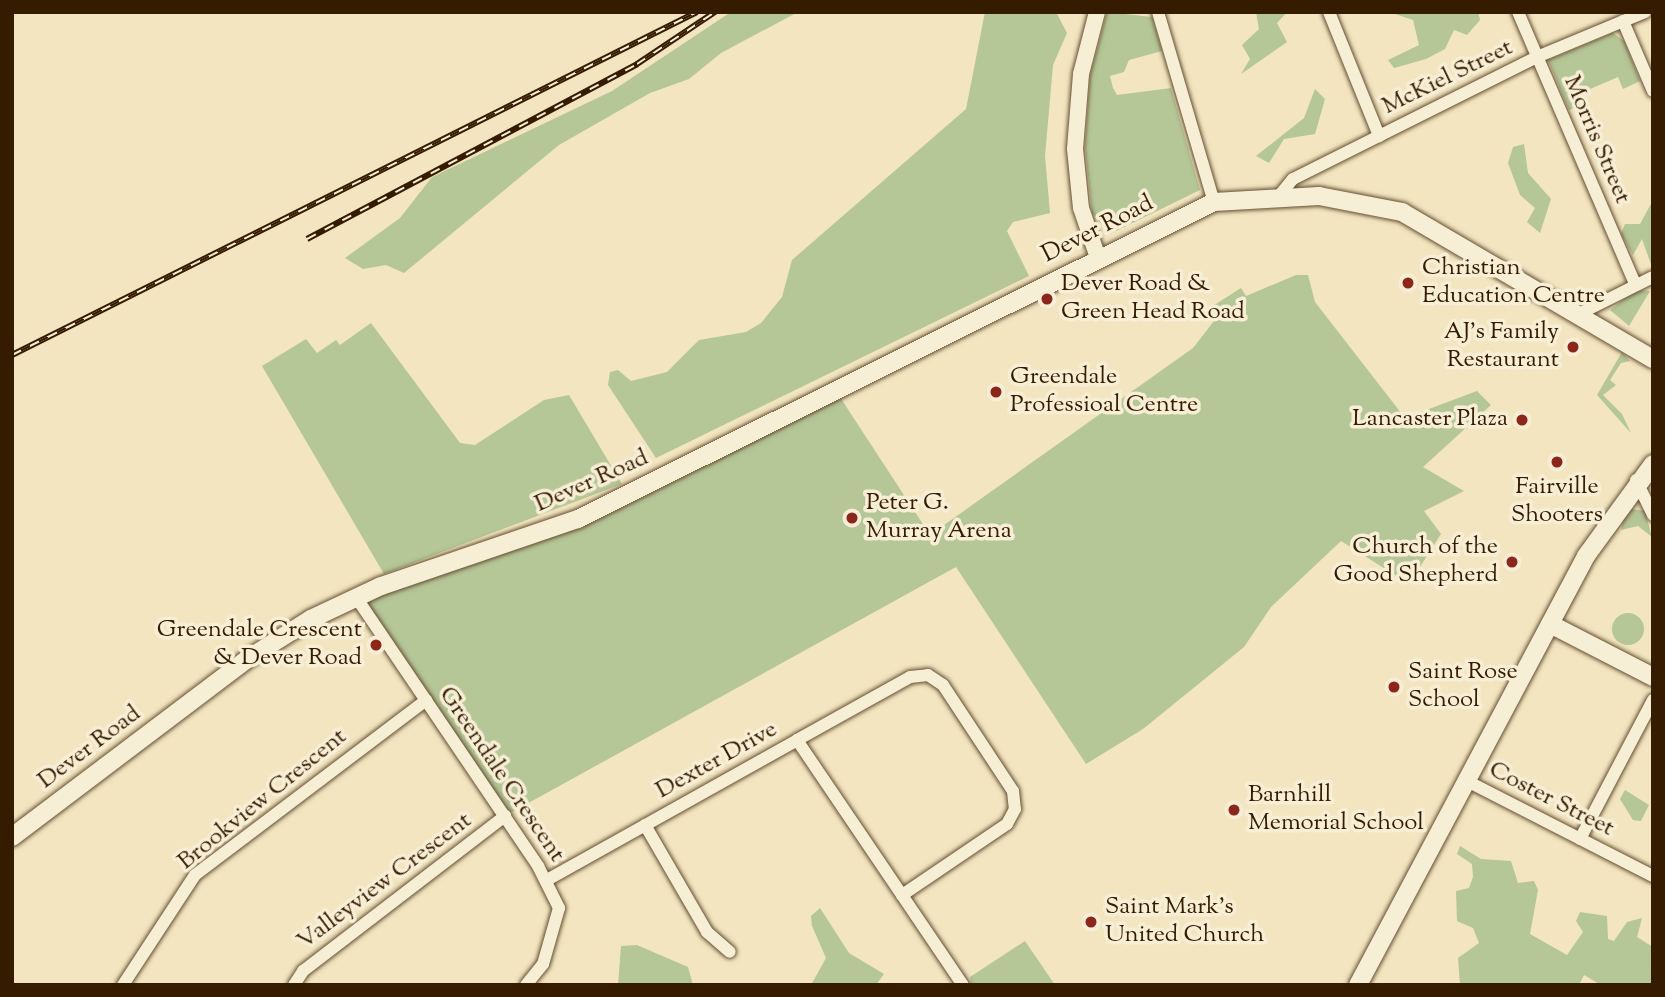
<!DOCTYPE html>
<html>
<head>
<meta charset="utf-8">
<style>
	body { margin:0 }
	#map { position:relative; width:1665px; height:997px; overflow:hidden; background:#f2e5c0; font-family:"Sorts Mill Goudy",serif }
	div>[style] { position:absolute }
	.green>* { inset:0; background:#b5c697 }
	.round { border-radius:50% }
	.roads { filter:drop-shadow(0 0 2px #644e30) drop-shadow(0 0 2px #644e30) }
	.minor>* { height:12px; margin:-6px; padding:0 6px; transform-origin:6px; border-radius:6px; background:#f7eed6 }
	.tertiary>* { height:16px; margin:-8px; padding:0 8px; transform-origin:8px; border-radius:8px; background:#f7eed6 }
	.secondary>* { height:18px; margin:-9px; padding:0 9px; transform-origin:9px; border-radius:9px; background:#f7eed6 }
	.rail>* { height:6px; margin-top:-3px; transform-origin:0; background:repeating-linear-gradient(90deg,#f7eed6 0 10px,#351b00 0 20px); box-sizing:border-box; border-block:2px solid #351b00 }
	.dots>* { width:19px; height:19px; translate:-50% -50%; box-sizing:border-box; border:4px solid #f7eed6; border-radius:50% }
	span { translate:-50% -50%; white-space:nowrap; text-align:center; line-height:1.15; -webkit-text-stroke:7px #f7eed6; paint-order:stroke }
	.street-label { font-size:24px; color:#351b00 }
	.poi-label { font-size:24px; color:#351b00 }
	.left { translate:0 -50%; text-align:left }
	.right { translate:-100% -50%; text-align:right }
	.frame { position:absolute; inset:0; border:14px solid #351b00; pointer-events:none }
</style>
</head>
<body>
<div id="map">
	<div class="green">
		<i style="clip-path:polygon(731px 12px,798px 12px,721px 53px,689px 79px,650px 93px,559px 145px,404px 273px,386px 265px,363px 269px,345px 258px,400px 218px,432px 177px,612px 91px)"></i>
		<i style="clip-path:polygon(985px 12px,1056px 12px,1067px 33px,1053px 65px,1045px 156px,1050px 213px,1013px 222px,1007px 231px,1029px 276px,656px 458px,608px 385px,610px 372px,618px 370px,631px 381px,667px 372px,699px 340px,746px 332px,761px 323px,782px 297px,792px 260px,966px 109px)"></i>
		<i style="clip-path:polygon(1107px 12px,1152px 17px,1162px 51px,1129px 60px,1124px 72px,1110px 76px,1113px 88px,1117px 95px,1171px 88px,1200px 190px,1110px 234px,1092px 213px,1085px 147px,1090px 76px)"></i>
		<i style="clip-path:polygon(1256px 12px,1287px 12px,1277px 23px,1287px 42px,1241px 74px,1250px 59px,1242px 45px,1259px 29px)"></i>
		<i style="clip-path:polygon(1389px 12px,1478px 12px,1480px 20px,1467px 35px,1454px 30px,1445px 49px,1426px 59px,1394px 68px,1388px 60px,1419px 45px,1413px 20px)"></i>
		<i style="clip-path:polygon(1613px 33px,1624px 41px,1640px 81px,1623px 89px,1618px 77px,1583px 92px,1587px 103px,1569px 110px,1548px 60px)"></i>
		<i style="clip-path:polygon(1315px 89px,1325px 99px,1315px 134px,1284px 139px,1269px 163px,1256px 156px,1304px 118px)"></i>
		<i style="clip-path:polygon(1524px 144px,1528px 173px,1551px 199px,1540px 233px,1527px 222px,1535px 208px,1520px 195px,1508px 163px,1513px 147px)"></i>
		<i style="clip-path:polygon(1653px 200px,1653px 270px,1642px 239px,1633px 255px,1621px 234px,1625px 224px,1640px 224px)"></i>
		<i style="clip-path:polygon(1296px 275px,1308px 275px,1315px 302px,1405px 418px,1477px 391px,1491px 405px,1423px 467px,1464px 491px,1424px 511px,1441px 534px,1409px 584px,1341px 541px,1271px 607px,1244px 647px,1143px 729px,1086px 764px,956px 567px,505px 816px,356px 597px,511px 543px,836px 391px,930px 535px,1193px 348px,1214px 321px,1208px 309px,1241px 288px,1246px 296px)"></i>
		<i style="clip-path:polygon(1636px 290px,1650px 291px,1629px 326px,1610px 310px)"></i>
		<i style="clip-path:polygon(371px 323px,460px 443px,475px 445px,544px 400px,569px 395px,622px 484px,384px 574px,262px 366px,306px 339px,317px 353px,336px 340px,340px 345px)"></i>
		<i style="clip-path:polygon(1622px 352px,1630px 361px,1621px 363px,1610px 380px,1616px 385px,1603px 395px,1622px 414px,1631px 433px,1597px 395px)"></i>
		<i style="clip-path:polygon(1626px 508px,1645px 511px,1652px 537px,1638px 526px,1621px 530px)"></i>
		<i class="round" style="left:1612px;top:613px;width:32px;height:32px"></i>
		<i style="clip-path:polygon(1625px 790px,1649px 805px,1641px 821px,1633px 820px,1620px 799px)"></i>
		<i style="clip-path:polygon(1460px 846px,1481px 859px,1511px 861px,1518px 883px,1534px 881px,1538px 890px,1530px 934px,1567px 955px,1583px 932px,1576px 921px,1580px 912px,1607px 916px,1608px 939px,1614px 941px,1627px 922px,1642px 918px,1637px 937px,1653px 947px,1651px 985px,1601px 985px,1584px 975px,1579px 985px,1460px 985px,1458px 958px,1479px 943px,1473px 928px,1457px 921px,1456px 891px,1469px 888px,1473px 877px,1472px 864px,1457px 854px)"></i>
		<i style="clip-path:polygon(820px 908px,849px 953px,884px 974px,876px 985px,811px 985px,826px 958px,812px 926px,811px 916px)"></i>
		<i style="clip-path:polygon(1025px 941px,1055px 985px,971px 985px,970px 977px)"></i>
		<i style="clip-path:polygon(637px 945px,688px 967px,693px 985px,618px 985px,621px 946px)"></i>
	</div>
	<div class="roads">
		<div class="minor">
			<i style="left:1158px;top:12px;width:198px;rotate:73.6deg"></i>
			<i style="left:1329px;top:12px;width:134px;rotate:68deg"></i>
			<i style="left:1518px;top:12px;width:296px;rotate:66.7deg"></i>
			<i style="left:1623px;top:21px;width:76px;rotate:66.8deg"></i>
			<i style="left:1279px;top:196px;width:22px;rotate:-51deg"></i>
			<i style="left:1293px;top:179px;width:273px;rotate:-26.6deg"></i>
			<i style="left:1537px;top:57px;width:117px;rotate:-22.6deg"></i>
			<i style="left:1581px;top:313px;width:80px;rotate:-26.6deg"></i>
			<i style="left:1636px;top:480px;width:39px;rotate:64deg"></i>
			<i style="left:356px;top:597px;width:325px;rotate:55.9deg"></i>
			<i style="left:538px;top:866px;width:47px;rotate:63.4deg"></i>
			<i style="left:559px;top:908px;width:58px;rotate:105.9deg"></i>
			<i style="left:543px;top:964px;width:27px;rotate:129deg"></i>
			<i style="left:797px;top:740px;width:129px;rotate:-29.1deg"></i>
			<i style="left:910px;top:677px;width:18px;rotate:-6deg"></i>
			<i style="left:928px;top:675px;width:18px;rotate:34deg"></i>
			<i style="left:943px;top:685px;width:127px;rotate:56.6deg"></i>
			<i style="left:1013px;top:791px;width:18px;rotate:84deg"></i>
			<i style="left:1015px;top:809px;width:17px;rotate:118deg"></i>
			<i style="left:1007px;top:824px;width:127px;rotate:145.9deg"></i>
			<i style="left:1467px;top:781px;width:209px;rotate:27.1deg"></i>
			<i style="left:645px;top:825px;width:124px;rotate:59.9deg"></i>
			<i style="left:707px;top:932px;width:30px;rotate:41deg"></i>
			<i style="left:1580px;top:839px;width:157px;rotate:-62.3deg"></i>
			<i style="left:547px;top:880px;width:287px;rotate:-29.2deg"></i>
			<i style="left:797px;top:740px;width:296px;rotate:55.9deg"></i>
			<i style="left:123px;top:985px;width:131px;rotate:-56.8deg"></i>
			<i style="left:195px;top:875px;width:290px;rotate:-37.1deg"></i>
			<i style="left:294px;top:985px;width:17px;rotate:-57deg"></i>
			<i style="left:303px;top:971px;width:255px;rotate:-37.5deg"></i>
		</div>
		<div class="tertiary">
			<i style="left:1097px;top:12px;width:64px;rotate:104.5deg"></i>
			<i style="left:1081px;top:74px;width:75px;rotate:94.6deg"></i>
			<i style="left:1075px;top:149px;width:59px;rotate:84.2deg"></i>
			<i style="left:1081px;top:208px;width:53px;rotate:71.2deg"></i>
		</div>
		<div class="secondary">
			<i style="left:1550px;top:624px;width:116px;rotate:27.2deg"></i>
			<i style="left:12px;top:837px;width:297px;rotate:-37.1deg"></i>
			<i style="left:249px;top:658px;width:73px;rotate:-32.2deg"></i>
			<i style="left:311px;top:619px;width:77px;rotate:-25.2deg"></i>
			<i style="left:381px;top:586px;width:208px;rotate:-18.8deg"></i>
			<i style="left:578px;top:519px;width:711px;rotate:-26.49deg"></i>
			<i style="left:1214px;top:202px;width:105px;rotate:-3.3deg"></i>
			<i style="left:1319px;top:196px;width:85px;rotate:10.9deg"></i>
			<i style="left:1402px;top:212px;width:291px;rotate:30.4deg"></i>
			<i style="left:1358px;top:985px;width:486px;rotate:-62deg"></i>
			<i style="left:1586px;top:556px;width:114px;rotate:-53.9deg"></i>
		</div>
	</div>
	<div class="rail">
		<i style="left:307px;top:239px;width:374px;rotate:-27.9deg"></i>
		<i style="left:637px;top:64px;width:94px;rotate:-33.7deg"></i>
		<i style="left:12px;top:355px;width:766px;rotate:-26.6deg"></i>
	</div>
	<div class="dots">
		<i style="left:1408px;top:283px;background:#8f2418"></i>
		<i style="left:1047px;top:299px;background:#8f2418"></i>
		<i style="left:1573px;top:347px;background:#8f2418"></i>
		<i style="left:996px;top:392px;background:#8f2418"></i>
		<i style="left:1522px;top:420px;background:#8f2418"></i>
		<i style="left:1557px;top:462px;background:#8f2418"></i>
		<i style="left:852px;top:518px;background:#8f2418"></i>
		<i style="left:1512px;top:562px;background:#8f2418"></i>
		<i style="left:376px;top:645px;background:#8f2418"></i>
		<i style="left:1394px;top:687px;background:#8f2418"></i>
		<i style="left:1234px;top:810px;background:#8f2418"></i>
		<i style="left:1091px;top:922px;background:#8f2418"></i>
	</div>
	<div class="street-label">
		<span style="left:1448px;top:78px;rotate:-26deg">McKiel Street</span>
		<span style="left:1596px;top:140px;rotate:67deg">Morris Street</span>
		<span style="left:1098px;top:230px;rotate:-27deg">Dever Road</span>
		<span style="left:592px;top:482px;rotate:-24deg">Dever Road</span>
		<span style="left:90px;top:748px;rotate:-37deg">Dever Road</span>
		<span style="left:717px;top:761px;rotate:-29deg">Dexter Drive</span>
		<span style="left:501px;top:775px;rotate:56deg">Greendale Crescent</span>
		<span style="left:263px;top:800px;rotate:-39deg">Brookview Crescent</span>
		<span style="left:1551px;top:800px;rotate:27deg">Coster Street</span>
		<span style="left:385px;top:882px;rotate:-37deg">Valleyview Crescent</span>
	</div>
	<div class="poi-label">
		<span class="left" style="left:1422px;top:283px">Christian<br>Education Centre</span>
		<span class="left" style="left:1061px;top:299px">Dever Road &amp;<br>Green Head Road</span>
		<span class="right" style="left:1559px;top:347px">AJ's Family<br>Restaurant</span>
		<span class="left" style="left:1010px;top:392px">Greendale<br>Professioal Centre</span>
		<span class="right" style="left:1508px;top:420px">Lancaster Plaza</span>
		<span style="left:1557px;top:502px">Fairville<br>Shooters</span>
		<span class="left" style="left:866px;top:518px">Peter G.<br>Murray Arena</span>
		<span class="right" style="left:1498px;top:562px">Church of the<br>Good Shepherd</span>
		<span class="right" style="left:362px;top:645px">Greendale Crescent<br>&amp; Dever Road</span>
		<span class="left" style="left:1408px;top:687px">Saint Rose<br>School</span>
		<span class="left" style="left:1248px;top:810px">Barnhill<br>Memorial School</span>
		<span class="left" style="left:1105px;top:922px">Saint Mark's<br>United Church</span>
	</div>
	<div class="frame"></div>
</div>
</body>
</html>
